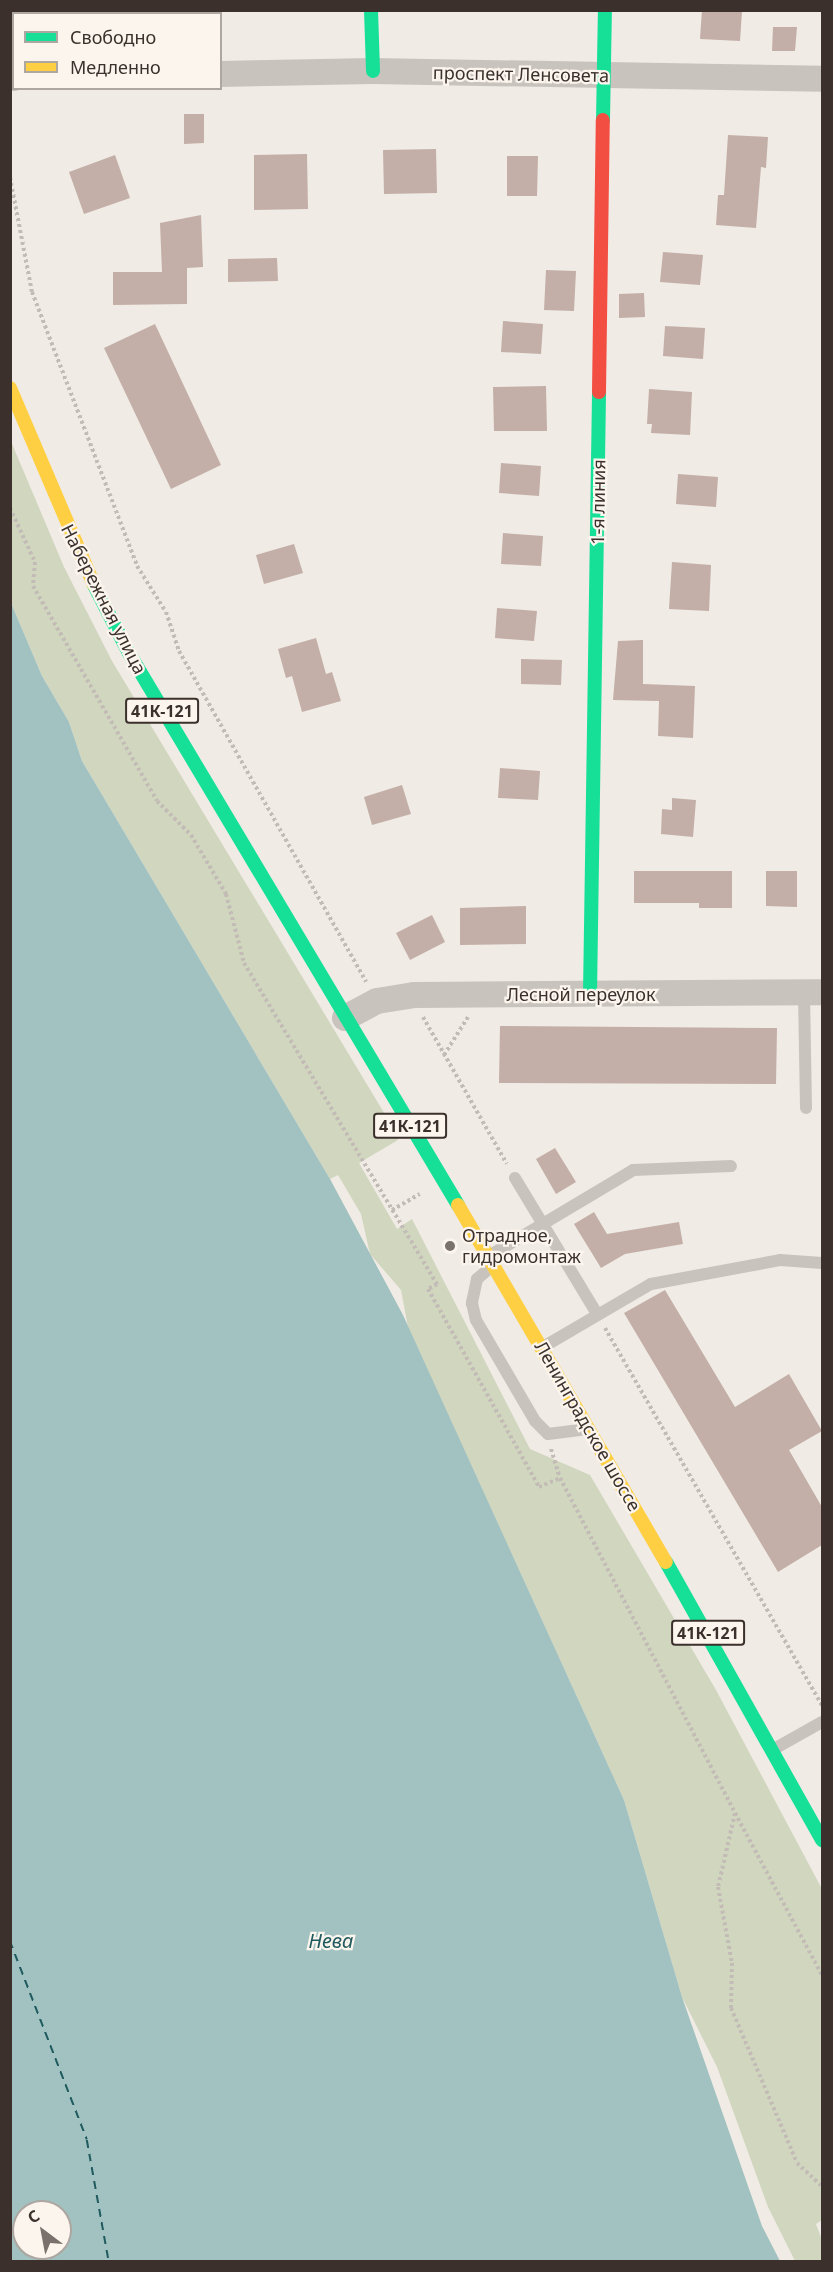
<!DOCTYPE html>
<html>
<head>
<meta charset="utf-8">
<style>
	body { margin:0 }
	#map { position:relative; width:833px; height:2272px; overflow:hidden; background:#f0ebe5; font-family:"Noto Sans",sans-serif }
	div>[style] { position:absolute }
	.green>* { inset:0; background:#d1d6bf }
	.water>* { inset:0; background:#a1c2c1 }
	.ferry>* { height:1.5px; margin-top:-0.75px; transform-origin:0; background:repeating-linear-gradient(90deg,#1f5a5e 0 8px,transparent 0 14px) }
	.building>* { inset:0; background:#c3afa7 }
	.path>* { height:4px; margin-top:-2px; transform-origin:0; background:repeating-linear-gradient(90deg,#c2bbb6 0 3px,transparent 0 6px) }
	.lane>* { height:12px; margin:-6px; padding:0 6px; transform-origin:6px; border-radius:6px; background:#c9c3be }
	.street>* { height:26px; margin:-13px; padding:0 13px; transform-origin:13px; border-radius:13px; background:#c9c3be }
	.fast>* { height:14px; margin:-7px; padding:0 7px; transform-origin:7px; border-radius:7px; background:#16e098 }
	.slow>* { height:14px; margin:-7px; padding:0 7px; transform-origin:7px; border-radius:7px; background:#ffcf43 }
	.jam>* { height:14px; margin:-7px; padding:0 7px; transform-origin:7px; border-radius:7px; background:#f24e42 }
	.dots>* { width:16px; height:16px; translate:-50% -50%; box-sizing:border-box; border:3px solid #fbf5ee; border-radius:50% }
	span { translate:-50% -50%; white-space:nowrap; text-align:center; line-height:1.15; -webkit-text-stroke:4.5px #fbf5ee; paint-order:stroke }
	.shield-label span { padding:2px 4px; background:#fbf5ee; border:2px solid; border-radius:4px; -webkit-text-stroke-width:0 }
	.shield-label { font-size:16px; color:#3b302b; font-weight:700 }
	.street-label { font-size:18px; color:#3b302b }
	.poi-label { font-size:18px; color:#3b302b }
	.left { translate:0 -50%; text-align:left }
	.water-label { font-size:20px; color:#1f5a5e; font-style:italic }
	.frame { position:absolute; inset:0; border:12px solid #3b302b; pointer-events:none }
	.legend { position:absolute; left:12px; top:12px; width:210px; height:78px; box-sizing:border-box; background:#fbf5ee; border:2px solid #aea6a0; margin:0; padding:8px 10px; list-style:none; font-size:18px; color:#3b302b }
	.legend li { display:flex; align-items:center; gap:12px; height:30px }
	.legend b { width:30px; border:2px solid #aea6a0 }
	.north { position:absolute; left:12px; top:2200px; width:60px; height:60px; box-sizing:border-box; background:#fbf5ee; border:2px solid #aea6a0; border-radius:50%; rotate:328deg; font-size:16px; font-weight:700; line-height:24px; text-align:center; color:#3b302b }
	.north::after { content:''; display:block; margin:auto; width:21px; height:27px; background:#7a716c; clip-path:polygon(50% 0,100% 100%,50% 72%,0 100%) }
</style>
</head>
<body>
<div id="map">
	<div class="green">
		<i style="clip-path:polygon(10px 439px,64px 567px,112px 661px,389px 1121px,398px 1140px,359px 1163px,397px 1229px,412px 1219px,530px 1449px,590px 1475px,716px 1690px,822px 1889px,822px 2220px,816px 2224px,822px 2240px,822px 2261px,795px 2261px,768px 2207px,717px 2067px,682px 1997px,624px 1800px,408px 1327px,401px 1290px,370px 1254px,361px 1214px,338px 1175px,330px 1179px,82px 761px,69px 722px,42px 676px,11px 603px)"></i>
	</div>
	<div class="water">
		<i style="clip-path:polygon(evenodd,11px 603px,42px 676px,69px 722px,82px 761px,330px 1179px,403px 1315px,624px 1800px,682px 1997px,762px 2226px,780px 2261px,11px 2261px,11px 603px,24px 2212px,60px 2212px,60px 2248px,24px 2248px,24px 2212px)"></i>
	</div>
	<div class="ferry">
		<i style="left:10px;top:1941px;width:213px;rotate:68.8deg"></i>
		<i style="left:87px;top:2140px;width:124px;rotate:79.8deg"></i>
	</div>
	<div class="building">
		<i style="clip-path:polygon(702px 10px,742px 11px,740px 41px,700px 39px)"></i>
		<i style="clip-path:polygon(773px 27px,797px 27px,795px 51px,772px 51px)"></i>
		<i style="clip-path:polygon(184px 114px,204px 114px,204px 143px,184px 144px)"></i>
		<i style="clip-path:polygon(728px 135px,768px 137px,766px 168px,761px 167px,756px 228px,716px 225px,718px 195px,724px 195px)"></i>
		<i style="clip-path:polygon(436px 149px,437px 193px,384px 194px,383px 150px)"></i>
		<i style="clip-path:polygon(307px 154px,308px 209px,254px 210px,254px 155px)"></i>
		<i style="clip-path:polygon(115px 155px,130px 198px,84px 214px,69px 172px)"></i>
		<i style="clip-path:polygon(507px 156px,538px 156px,537px 196px,507px 196px)"></i>
		<i style="clip-path:polygon(201px 215px,203px 267px,187px 268px,187px 304px,113px 305px,113px 272px,162px 272px,160px 223px)"></i>
		<i style="clip-path:polygon(663px 252px,703px 255px,700px 285px,660px 282px)"></i>
		<i style="clip-path:polygon(277px 258px,278px 281px,228px 282px,228px 259px)"></i>
		<i style="clip-path:polygon(546px 270px,576px 271px,574px 311px,544px 310px)"></i>
		<i style="clip-path:polygon(644px 293px,645px 317px,619px 318px,619px 294px)"></i>
		<i style="clip-path:polygon(503px 321px,543px 324px,541px 354px,501px 352px)"></i>
		<i style="clip-path:polygon(155px 324px,221px 465px,171px 489px,104px 348px)"></i>
		<i style="clip-path:polygon(665px 326px,705px 328px,703px 359px,663px 356px)"></i>
		<i style="clip-path:polygon(546px 386px,547px 431px,494px 431px,493px 387px)"></i>
		<i style="clip-path:polygon(649px 389px,692px 392px,690px 435px,651px 433px,652px 424px,647px 424px)"></i>
		<i style="clip-path:polygon(501px 463px,541px 466px,539px 496px,499px 493px)"></i>
		<i style="clip-path:polygon(678px 474px,718px 477px,716px 507px,676px 504px)"></i>
		<i style="clip-path:polygon(503px 533px,543px 536px,541px 566px,501px 564px)"></i>
		<i style="clip-path:polygon(294px 544px,303px 573px,264px 584px,256px 555px)"></i>
		<i style="clip-path:polygon(672px 562px,711px 565px,709px 611px,669px 609px)"></i>
		<i style="clip-path:polygon(497px 608px,537px 611px,534px 641px,495px 638px)"></i>
		<i style="clip-path:polygon(316px 638px,326px 674px,332px 672px,341px 701px,302px 712px,292px 676px,286px 678px,278px 649px)"></i>
		<i style="clip-path:polygon(643px 640px,643px 684px,695px 686px,693px 738px,658px 736px,659px 701px,613px 700px,618px 641px)"></i>
		<i style="clip-path:polygon(521px 659px,562px 660px,561px 685px,521px 684px)"></i>
		<i style="clip-path:polygon(500px 768px,540px 771px,538px 800px,498px 798px)"></i>
		<i style="clip-path:polygon(402px 785px,411px 814px,372px 825px,364px 797px)"></i>
		<i style="clip-path:polygon(672px 798px,696px 800px,693px 837px,661px 834px,662px 809px,672px 810px)"></i>
		<i style="clip-path:polygon(634px 871px,732px 871px,732px 908px,699px 908px,699px 903px,634px 903px)"></i>
		<i style="clip-path:polygon(766px 871px,797px 871px,797px 907px,766px 906px)"></i>
		<i style="clip-path:polygon(526px 906px,526px 944px,460px 945px,460px 908px)"></i>
		<i style="clip-path:polygon(432px 915px,445px 942px,410px 960px,396px 933px)"></i>
		<i style="clip-path:polygon(500px 1026px,777px 1028px,776px 1084px,499px 1083px)"></i>
		<i style="clip-path:polygon(555px 1148px,576px 1182px,556px 1194px,536px 1159px)"></i>
		<i style="clip-path:polygon(594px 1212px,607px 1234px,679px 1222px,683px 1244px,625px 1254px,601px 1268px,574px 1224px)"></i>
		<i style="clip-path:polygon(665px 1290px,735px 1407px,789px 1374px,822px 1431px,789px 1450px,822px 1507px,822px 1545px,778px 1572px,624px 1313px)"></i>
	</div>
	<div class="path">
		<i style="left:10px;top:177px;width:117px;rotate:79.2deg"></i>
		<i style="left:32px;top:292px;width:293px;rotate:69deg"></i>
		<i style="left:137px;top:566px;width:54px;rotate:57.8deg"></i>
		<i style="left:166px;top:612px;width:41px;rotate:71.6deg"></i>
		<i style="left:179px;top:651px;width:380px;rotate:60.5deg"></i>
		<i style="left:10px;top:508px;width:60px;rotate:65.2deg"></i>
		<i style="left:35px;top:562px;width:24px;rotate:95deg"></i>
		<i style="left:33px;top:586px;width:248px;rotate:60deg"></i>
		<i style="left:157px;top:801px;width:48px;rotate:45deg"></i>
		<i style="left:191px;top:835px;width:69px;rotate:59.3deg"></i>
		<i style="left:226px;top:894px;width:71px;rotate:75.4deg"></i>
		<i style="left:244px;top:963px;width:375px;rotate:59deg"></i>
		<i style="left:437px;top:1284px;width:10px;rotate:151deg"></i>
		<i style="left:428px;top:1289px;width:227px;rotate:60.7deg"></i>
		<i style="left:539px;top:1487px;width:23px;rotate:-23deg"></i>
		<i style="left:423px;top:1017px;width:169px;rotate:60.3deg"></i>
		<i style="left:444px;top:1055px;width:45px;rotate:-57.7deg"></i>
		<i style="left:392px;top:1210px;width:32px;rotate:-30deg"></i>
		<i style="left:605px;top:1328px;width:436px;rotate:60.1deg"></i>
		<i style="left:551px;top:1449px;width:30px;rotate:73deg"></i>
		<i style="left:560px;top:1478px;width:378px;rotate:62.4deg"></i>
		<i style="left:735px;top:1813px;width:76px;rotate:102.9deg"></i>
		<i style="left:718px;top:1887px;width:77px;rotate:79.6deg"></i>
		<i style="left:732px;top:1963px;width:45px;rotate:91.3deg"></i>
		<i style="left:731px;top:2008px;width:168px;rotate:66.9deg"></i>
		<i style="left:797px;top:2163px;width:34px;rotate:43deg"></i>
		<i style="left:735px;top:1813px;width:184px;rotate:61.8deg"></i>
	</div>
	<div class="lane">
		<i style="left:804px;top:993px;width:115px;rotate:89deg"></i>
		<i style="left:515px;top:1178px;width:159px;rotate:58.9deg"></i>
		<i style="left:489px;top:1256px;width:168px;rotate:-30.8deg"></i>
		<i style="left:633px;top:1170px;width:98px;rotate:-2.3deg"></i>
		<i style="left:492px;top:1266px;width:20px;rotate:139deg"></i>
		<i style="left:477px;top:1279px;width:25px;rotate:102deg"></i>
		<i style="left:472px;top:1303px;width:17px;rotate:77deg"></i>
		<i style="left:476px;top:1320px;width:117px;rotate:59.7deg"></i>
		<i style="left:535px;top:1421px;width:18px;rotate:45deg"></i>
		<i style="left:548px;top:1434px;width:40px;rotate:-7.1deg"></i>
		<i style="left:543px;top:1347px;width:125px;rotate:-30.3deg"></i>
		<i style="left:651px;top:1284px;width:131px;rotate:-10.5deg"></i>
		<i style="left:780px;top:1260px;width:42px;rotate:4.1deg"></i>
		<i style="left:774px;top:1749px;width:55px;rotate:-29.4deg"></i>
	</div>
	<div class="street">
		<i style="left:220px;top:74px;width:153px;rotate:-1.1deg"></i>
		<i style="left:373px;top:71px;width:449px;rotate:1deg"></i>
		<i style="left:10px;top:78px;width:4px"></i>
		<i style="left:345px;top:1018px;width:36px;rotate:-28deg"></i>
		<i style="left:377px;top:1001px;width:37px;rotate:-9deg"></i>
		<i style="left:414px;top:995px;width:408px;rotate:-0.4deg"></i>
	</div>
	<div class="fast">
		<i style="left:371px;top:10px;width:61px;rotate:88.1deg"></i>
		<i style="left:603px;top:120px;width:110px;rotate:-89deg"></i>
		<i style="left:94px;top:585px;width:76px;rotate:62.8deg"></i>
		<i style="left:129px;top:653px;width:643px;rotate:59.2deg"></i>
		<i style="left:590px;top:994px;width:602px;rotate:-89.14deg"></i>
		<i style="left:666px;top:1562px;width:319px;rotate:60.7deg"></i>
	</div>
	<div class="slow">
		<i style="left:10px;top:388px;width:214px;rotate:66.9deg"></i>
		<i style="left:458px;top:1205px;width:413px;rotate:59.8deg"></i>
	</div>
	<div class="jam">
		<i style="left:599px;top:392px;width:272px;rotate:-89.2deg"></i>
	</div>
	<div class="dots">
		<i style="left:450px;top:1246px;background:#7a716c"></i>
	</div>
	<div class="shield-label">
		<span style="left:162px;top:711px">41К-121</span>
		<span style="left:410px;top:1126px">41К-121</span>
		<span style="left:708px;top:1633px">41К-121</span>
	</div>
	<div class="street-label">
		<span style="left:521px;top:74px;rotate:1deg">проспект Ленсовета</span>
		<span style="left:598px;top:502px;rotate:-89deg">1-я линия</span>
		<span style="left:104px;top:599px;rotate:63deg">Набережная улица</span>
		<span style="left:581px;top:994px">Лесной переулок</span>
		<span style="left:588px;top:1426px;rotate:60deg">Ленинградское шоссе</span>
	</div>
	<div class="poi-label">
		<span class="left" style="left:462px;top:1246px">Отрадное,<br>гидромонтаж</span>
	</div>
	<div class="water-label">
		<span style="left:331px;top:1940px">Нева</span>
	</div>
	<div class="frame"></div>
	<ul class="legend">
	<li><b style="height:8px;background:#16e098"></b>Свободно</li>
	<li><b style="height:8px;background:#ffcf43"></b>Медленно</li>
	</ul>
	<div class="north">С</div>
</div>
</body>
</html>
